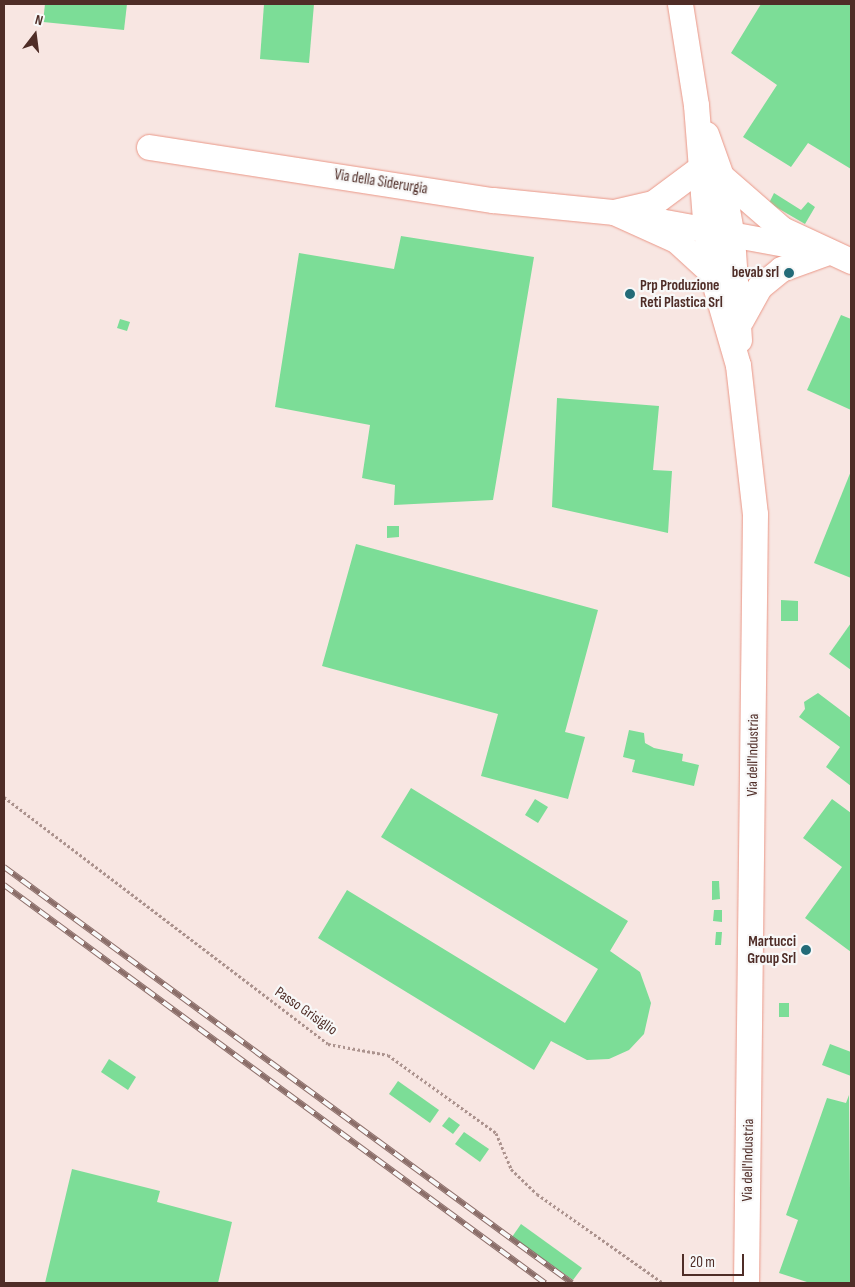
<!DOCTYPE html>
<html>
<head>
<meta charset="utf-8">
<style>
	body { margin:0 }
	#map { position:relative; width:855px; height:1287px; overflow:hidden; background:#f8e6e2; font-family:"Sofia Sans Condensed",sans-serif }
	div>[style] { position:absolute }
	.building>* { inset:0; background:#7cdd97 }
	.path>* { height:3px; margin-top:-1.5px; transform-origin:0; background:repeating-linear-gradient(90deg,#ac938e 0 2.5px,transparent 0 5px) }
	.roads { filter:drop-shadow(0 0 1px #ea9888) drop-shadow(0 0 1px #ea9888) }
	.street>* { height:25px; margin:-12.5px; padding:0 12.5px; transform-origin:12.5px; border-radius:12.5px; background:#fff }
	.rail>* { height:5.5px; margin-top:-2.75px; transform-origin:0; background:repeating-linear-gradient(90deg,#f8f8f8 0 11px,#8b6e69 0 22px); box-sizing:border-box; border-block:1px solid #8b6e69 }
	.dots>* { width:14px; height:14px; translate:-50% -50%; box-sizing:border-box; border:2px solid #f8f8f8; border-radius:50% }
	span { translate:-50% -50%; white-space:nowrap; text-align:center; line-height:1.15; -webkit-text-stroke:4.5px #f8f8f8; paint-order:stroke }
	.street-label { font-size:15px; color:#4f2d27 }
	.poi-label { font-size:15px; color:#4f2d27; font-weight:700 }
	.right { translate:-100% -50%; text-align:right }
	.left { translate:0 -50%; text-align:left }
	.frame { position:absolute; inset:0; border:5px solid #4f2d27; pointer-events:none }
	.north { position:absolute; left:10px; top:10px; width:50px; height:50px; -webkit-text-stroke:4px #f8f8f8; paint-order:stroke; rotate:15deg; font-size:14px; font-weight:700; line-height:20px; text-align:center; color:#4f2d27 }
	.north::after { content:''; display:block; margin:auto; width:18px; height:22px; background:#4f2d27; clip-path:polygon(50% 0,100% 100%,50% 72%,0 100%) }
	.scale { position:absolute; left:682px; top:1254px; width:62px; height:22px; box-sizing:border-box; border:2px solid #4f2d27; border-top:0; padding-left:6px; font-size:15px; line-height:18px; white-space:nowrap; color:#4f2d27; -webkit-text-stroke:4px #f8f8f8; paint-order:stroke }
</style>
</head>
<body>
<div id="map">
	<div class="building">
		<i style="clip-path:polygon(45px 4px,127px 4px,124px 30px,43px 22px)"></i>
		<i style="clip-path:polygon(264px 4px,314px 4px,309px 63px,260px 59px)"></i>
		<i style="clip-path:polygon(761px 4px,851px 4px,851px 169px,808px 143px,791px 167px,743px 137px,777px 85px,731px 53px)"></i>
		<i style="clip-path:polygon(774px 193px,801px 210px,808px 202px,815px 207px,805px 224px,769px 203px)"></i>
		<i style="clip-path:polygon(401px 236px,534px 257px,493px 500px,394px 505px,395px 485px,362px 478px,370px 425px,275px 407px,299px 253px,394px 269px)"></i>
		<i style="clip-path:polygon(841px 315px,851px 319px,851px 410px,807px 390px)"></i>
		<i style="clip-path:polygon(120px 319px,130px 322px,127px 331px,117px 328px)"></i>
		<i style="clip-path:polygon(557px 398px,659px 406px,653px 470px,672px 471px,668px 533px,552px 507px)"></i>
		<i style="clip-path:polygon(851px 471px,851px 578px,814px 563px)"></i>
		<i style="clip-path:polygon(387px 526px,399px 526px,399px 537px,387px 538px)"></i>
		<i style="clip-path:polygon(356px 544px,598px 610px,565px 732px,585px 737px,568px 799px,481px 776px,498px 714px,322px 666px)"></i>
		<i style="clip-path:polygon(781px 600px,798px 601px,798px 621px,781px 621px)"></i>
		<i style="clip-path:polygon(851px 623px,851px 670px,829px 654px)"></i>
		<i style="clip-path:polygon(818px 693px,851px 718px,851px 786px,826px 767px,840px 747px,799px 717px,805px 709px,804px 702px)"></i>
		<i style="clip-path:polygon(629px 730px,644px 733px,645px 743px,654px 748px,683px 754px,682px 761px,699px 765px,694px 786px,632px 772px,635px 760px,623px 757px)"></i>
		<i style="clip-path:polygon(411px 788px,628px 921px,610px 951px,640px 972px,651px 1003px,644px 1034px,629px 1050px,609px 1059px,587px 1060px,551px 1041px,534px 1070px,318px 938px,347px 890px,565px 1023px,598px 969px,381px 837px)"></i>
		<i style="clip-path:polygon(535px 799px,548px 807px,538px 823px,525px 815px)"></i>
		<i style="clip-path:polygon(832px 799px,851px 813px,851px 952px,805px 918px,842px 867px,803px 838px)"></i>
		<i style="clip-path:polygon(712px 881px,719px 881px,720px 899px,712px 900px)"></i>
		<i style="clip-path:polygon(714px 910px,722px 910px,722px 922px,713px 921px)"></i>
		<i style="clip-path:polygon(716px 932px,722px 932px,721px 945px,715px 945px)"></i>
		<i style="clip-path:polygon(779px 1003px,789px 1003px,789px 1017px,779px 1017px)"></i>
		<i style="clip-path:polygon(830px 1044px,851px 1052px,851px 1076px,822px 1065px)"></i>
		<i style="clip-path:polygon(109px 1059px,136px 1077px,128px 1090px,101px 1072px)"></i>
		<i style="clip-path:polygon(398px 1081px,439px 1110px,430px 1123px,389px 1094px)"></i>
		<i style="clip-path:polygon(849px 1095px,851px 1283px,810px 1283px,779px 1273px,798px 1220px,786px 1215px,827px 1098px,846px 1103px)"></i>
		<i style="clip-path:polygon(449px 1117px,460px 1125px,453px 1134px,442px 1126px)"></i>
		<i style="clip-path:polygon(464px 1132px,489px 1149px,480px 1162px,455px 1144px)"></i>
		<i style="clip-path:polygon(72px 1169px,160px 1191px,157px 1202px,232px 1222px,218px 1283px,45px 1283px)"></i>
		<i style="clip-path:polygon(521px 1224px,582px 1268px,573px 1280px,512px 1237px)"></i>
	</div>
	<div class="path">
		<i style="left:4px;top:797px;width:407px;rotate:37.3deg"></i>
		<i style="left:328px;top:1044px;width:61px;rotate:10.4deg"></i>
		<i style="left:388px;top:1055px;width:133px;rotate:35.8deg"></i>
		<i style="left:496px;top:1133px;width:39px;rotate:67deg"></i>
		<i style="left:511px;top:1169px;width:36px;rotate:44deg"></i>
		<i style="left:537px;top:1194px;width:154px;rotate:35.2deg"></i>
	</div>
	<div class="roads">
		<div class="street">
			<i style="left:680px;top:4px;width:102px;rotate:81deg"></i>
			<i style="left:696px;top:105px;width:126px;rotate:85.5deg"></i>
			<i style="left:706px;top:231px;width:52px;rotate:81.1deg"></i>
			<i style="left:714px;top:282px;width:86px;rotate:73.9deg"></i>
			<i style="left:738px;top:365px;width:150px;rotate:83.5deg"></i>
			<i style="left:755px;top:514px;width:769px;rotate:90.67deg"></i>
			<i style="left:706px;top:134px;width:45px;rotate:70.3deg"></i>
			<i style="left:721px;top:176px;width:62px;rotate:79.8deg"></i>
			<i style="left:732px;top:237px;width:103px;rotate:86.1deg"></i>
			<i style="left:149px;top:147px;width:348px;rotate:8.8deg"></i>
			<i style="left:493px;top:200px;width:122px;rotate:5.7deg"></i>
			<i style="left:614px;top:212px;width:68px;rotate:24.3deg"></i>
			<i style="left:676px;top:240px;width:50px;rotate:42.6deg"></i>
			<i style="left:721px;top:176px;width:81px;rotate:41deg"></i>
			<i style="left:782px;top:229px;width:76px;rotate:24.9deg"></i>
			<i style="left:614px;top:212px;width:40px;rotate:-13deg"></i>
			<i style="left:653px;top:203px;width:59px;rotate:-36.7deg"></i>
			<i style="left:654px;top:220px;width:177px;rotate:10.4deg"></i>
			<i style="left:741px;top:320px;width:38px;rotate:-61deg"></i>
			<i style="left:759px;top:287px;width:28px;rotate:-39deg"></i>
			<i style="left:781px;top:269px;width:50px;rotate:-19.9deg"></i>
		</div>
	</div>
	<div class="rail">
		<i style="left:4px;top:867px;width:704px;rotate:36.22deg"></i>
		<i style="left:4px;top:885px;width:672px;rotate:36.34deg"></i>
	</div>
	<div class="dots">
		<i style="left:789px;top:273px;background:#236b78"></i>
		<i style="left:630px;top:294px;background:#236b78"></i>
		<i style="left:806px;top:950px;background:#236b78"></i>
	</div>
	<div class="street-label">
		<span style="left:381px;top:182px;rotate:9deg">Via della Siderurgia</span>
		<span style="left:753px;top:755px;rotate:-89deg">Via dell'Industria</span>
		<span style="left:306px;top:1011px;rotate:35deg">Passo Grisiglio</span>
		<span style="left:748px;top:1160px;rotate:-89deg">Via dell'Industria</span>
	</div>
	<div class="poi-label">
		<span class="right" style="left:779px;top:273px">bevab srl</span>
		<span class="left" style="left:640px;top:294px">Prp Produzione<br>Reti Plastica Srl</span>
		<span class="right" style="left:796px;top:950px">Martucci<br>Group Srl</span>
	</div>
	<div class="frame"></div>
	<div class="north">N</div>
	<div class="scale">20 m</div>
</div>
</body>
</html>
